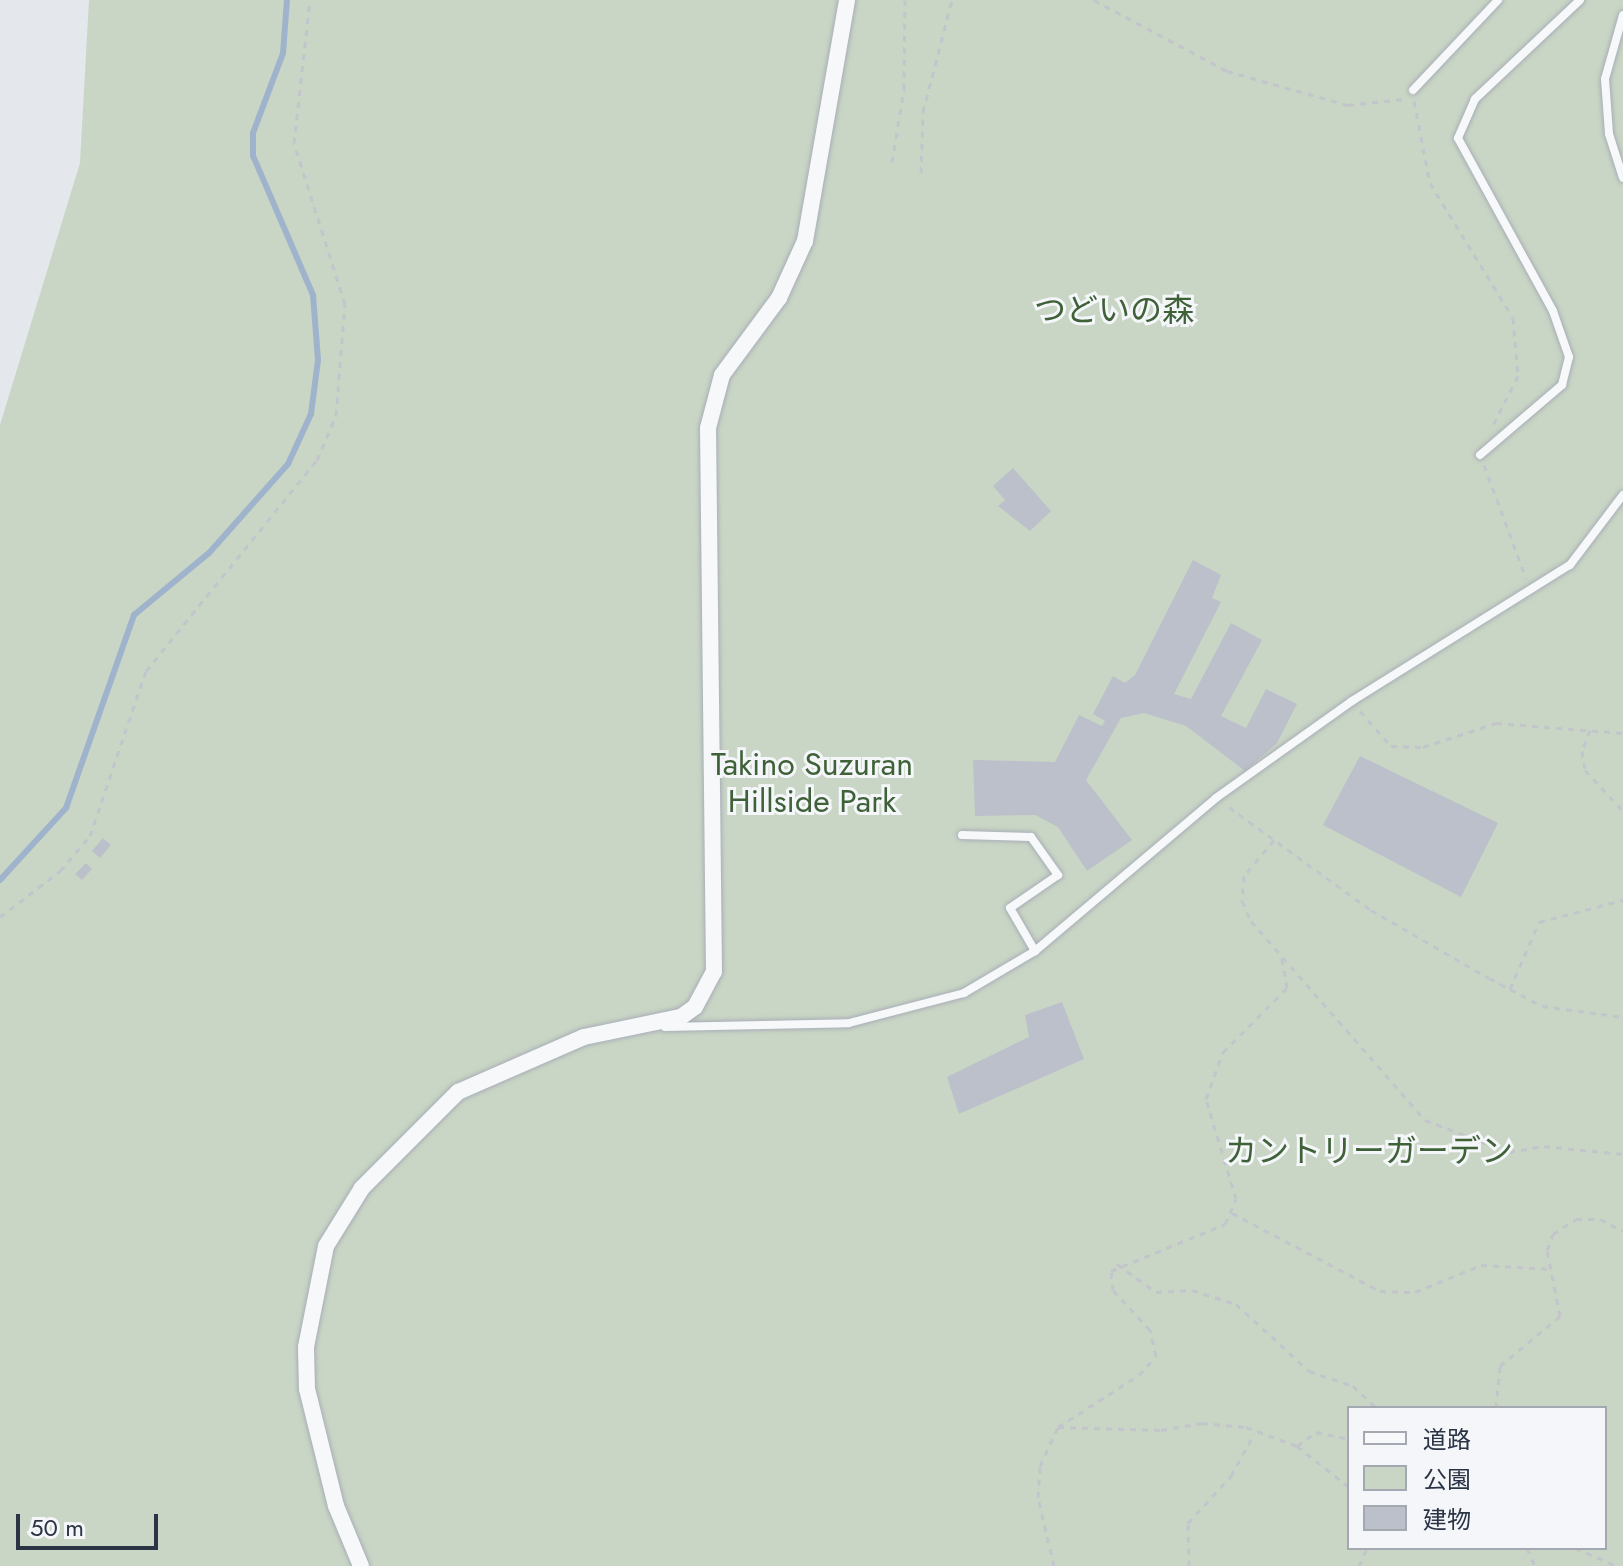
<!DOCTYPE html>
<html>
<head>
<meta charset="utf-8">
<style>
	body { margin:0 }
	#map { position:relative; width:1623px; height:1566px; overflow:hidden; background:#e4e7ec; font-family:Jost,"Noto Sans JP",sans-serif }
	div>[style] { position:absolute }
	.green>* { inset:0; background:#c9d6c5 }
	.stream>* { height:6px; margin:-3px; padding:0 3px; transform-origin:3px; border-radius:3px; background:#9fb4cc }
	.building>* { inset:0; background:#bbc0ca }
	.path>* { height:3px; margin-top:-1.5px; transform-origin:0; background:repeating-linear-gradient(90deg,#c2c5cb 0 6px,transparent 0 12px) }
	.roads { filter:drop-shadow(0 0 2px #a9aeb7) drop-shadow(0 0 2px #a9aeb7) }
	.lane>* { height:8px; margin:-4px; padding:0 4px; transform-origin:4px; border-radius:4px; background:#f7f8fa }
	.street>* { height:16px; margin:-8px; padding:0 8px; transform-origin:8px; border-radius:8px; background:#f7f8fa }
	span { translate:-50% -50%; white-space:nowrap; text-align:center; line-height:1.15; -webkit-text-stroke:6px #f4f6f9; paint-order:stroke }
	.park-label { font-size:32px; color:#3f6138 }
	.legend { position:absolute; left:1347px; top:1406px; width:260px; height:144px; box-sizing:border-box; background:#f4f6f9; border:2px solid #a4a8b1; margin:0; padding:10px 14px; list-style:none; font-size:24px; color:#2b3445 }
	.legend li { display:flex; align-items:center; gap:16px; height:40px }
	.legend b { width:40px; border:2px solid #a4a8b1 }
	.scale { position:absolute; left:16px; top:1514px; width:142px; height:36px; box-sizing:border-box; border:4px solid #2b3445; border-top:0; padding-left:10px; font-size:24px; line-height:28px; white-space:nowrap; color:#2b3445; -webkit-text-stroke:6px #f4f6f9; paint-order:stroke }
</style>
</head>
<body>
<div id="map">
	<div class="green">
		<i style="clip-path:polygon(evenodd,89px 0,1623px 0,1623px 1566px,0 1566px,0 425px,80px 163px,89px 0,1349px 1408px,1605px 1408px,1605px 1548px,1349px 1548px,1349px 1408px)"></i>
	</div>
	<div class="stream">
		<i style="left:0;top:880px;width:98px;rotate:-47.5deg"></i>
		<i style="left:66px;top:808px;width:205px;rotate:-70.6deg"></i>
		<i style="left:134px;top:615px;width:97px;rotate:-39.6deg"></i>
		<i style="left:209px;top:553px;width:119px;rotate:-48.4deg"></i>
		<i style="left:288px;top:464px;width:55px;rotate:-65.3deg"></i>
		<i style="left:311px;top:414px;width:54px;rotate:-82.6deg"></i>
		<i style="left:318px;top:360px;width:65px;rotate:-94.4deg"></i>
		<i style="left:313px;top:295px;width:151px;rotate:-113.3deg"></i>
		<i style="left:253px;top:156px;width:23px;rotate:-90deg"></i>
		<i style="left:253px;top:133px;width:85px;rotate:-69.4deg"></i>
		<i style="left:283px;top:53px;width:53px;rotate:-85.7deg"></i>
	</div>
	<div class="building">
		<i style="clip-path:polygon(1013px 468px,1051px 511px,1030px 531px,998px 506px,1005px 500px,993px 486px)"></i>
		<i style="clip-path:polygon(1193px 560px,1221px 575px,1212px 598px,1221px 602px,1174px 694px,1191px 699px,1231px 623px,1262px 640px,1221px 716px,1246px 728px,1266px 689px,1297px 704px,1277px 743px,1245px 771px,1186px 726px,1144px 713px,1121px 718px,1086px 780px,1132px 840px,1087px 871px,1058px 827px,1035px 815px,975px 816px,973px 760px,1055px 762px,1079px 715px,1102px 726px,1105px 721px,1093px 714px,1113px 676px,1125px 683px,1135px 675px)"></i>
		<i style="clip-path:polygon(1360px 756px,1498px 823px,1461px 897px,1323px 825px)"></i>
		<i style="clip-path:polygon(103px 838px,111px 845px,100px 858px,92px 851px)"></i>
		<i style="clip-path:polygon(86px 863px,92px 869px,82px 880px,75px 874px)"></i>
		<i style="clip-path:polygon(1062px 1002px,1084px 1059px,959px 1114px,947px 1077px,1029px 1037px,1025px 1015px)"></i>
	</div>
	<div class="path">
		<i style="left:1094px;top:0;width:151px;rotate:28.1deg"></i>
		<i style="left:1227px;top:71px;width:126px;rotate:15.7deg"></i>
		<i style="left:1348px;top:105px;width:56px;rotate:-6.1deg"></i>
		<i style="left:1414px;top:101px;width:84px;rotate:79deg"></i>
		<i style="left:1430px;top:183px;width:158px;rotate:58.4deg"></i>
		<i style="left:1513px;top:318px;width:58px;rotate:85.1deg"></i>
		<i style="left:1518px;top:376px;width:55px;rotate:117deg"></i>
		<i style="left:892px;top:162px;width:74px;rotate:-80.7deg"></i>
		<i style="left:904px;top:89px;width:89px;rotate:-89.4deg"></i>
		<i style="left:921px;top:173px;width:61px;rotate:-88.1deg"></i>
		<i style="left:923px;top:112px;width:116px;rotate:-75.5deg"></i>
		<i style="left:1484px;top:465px;width:121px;rotate:69.6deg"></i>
		<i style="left:1360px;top:711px;width:47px;rotate:48.5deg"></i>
		<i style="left:1391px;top:746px;width:32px;rotate:2deg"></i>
		<i style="left:1423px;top:747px;width:77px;rotate:-18.2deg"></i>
		<i style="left:1496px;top:723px;width:127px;rotate:4.5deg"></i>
		<i style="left:1590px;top:730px;width:22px;rotate:111deg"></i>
		<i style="left:1582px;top:751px;width:19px;rotate:81deg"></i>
		<i style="left:1585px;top:770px;width:56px;rotate:47.2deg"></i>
		<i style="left:1229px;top:807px;width:175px;rotate:36deg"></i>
		<i style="left:1371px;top:910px;width:136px;rotate:30deg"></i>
		<i style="left:1489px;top:978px;width:60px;rotate:27.8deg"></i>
		<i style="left:1542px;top:1006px;width:82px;rotate:7.7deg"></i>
		<i style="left:1274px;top:840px;width:47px;rotate:129.8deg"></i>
		<i style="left:1244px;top:876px;width:25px;rotate:95deg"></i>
		<i style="left:1242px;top:901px;width:22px;rotate:66deg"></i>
		<i style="left:1251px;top:921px;width:264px;rotate:48.8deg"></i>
		<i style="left:1425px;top:1120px;width:90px;rotate:20.9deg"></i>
		<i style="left:1509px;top:1152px;width:36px;rotate:-10deg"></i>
		<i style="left:1544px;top:1146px;width:79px;rotate:5.8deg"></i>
		<i style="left:0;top:917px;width:76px;rotate:-37.5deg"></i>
		<i style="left:60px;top:871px;width:46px;rotate:-49.4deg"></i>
		<i style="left:90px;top:836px;width:174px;rotate:-71.3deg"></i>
		<i style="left:146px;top:671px;width:272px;rotate:-51deg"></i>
		<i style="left:317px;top:460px;width:49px;rotate:-67.1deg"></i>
		<i style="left:336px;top:415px;width:111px;rotate:-85.4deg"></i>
		<i style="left:345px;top:304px;width:169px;rotate:-107.6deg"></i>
		<i style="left:294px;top:143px;width:144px;rotate:-83.6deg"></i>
		<i style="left:1510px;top:989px;width:73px;rotate:-66.6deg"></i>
		<i style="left:1539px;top:922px;width:87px;rotate:-14.7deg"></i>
		<i style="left:1232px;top:1213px;width:167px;rotate:27.8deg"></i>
		<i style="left:1380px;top:1291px;width:35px;rotate:2deg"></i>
		<i style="left:1415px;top:1292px;width:71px;rotate:-22.2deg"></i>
		<i style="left:1481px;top:1265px;width:70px;rotate:3.3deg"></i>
		<i style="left:1117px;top:1264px;width:48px;rotate:35.7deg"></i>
		<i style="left:1156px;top:1292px;width:36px;rotate:-3deg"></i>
		<i style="left:1192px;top:1290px;width:46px;rotate:17.7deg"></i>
		<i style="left:1236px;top:1304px;width:99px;rotate:42.5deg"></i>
		<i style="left:1309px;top:1371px;width:46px;rotate:18.8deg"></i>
		<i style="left:1353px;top:1386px;width:33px;rotate:43deg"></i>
		<i style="left:1466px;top:1408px;width:4px"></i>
		<i style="left:1496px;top:1408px;width:42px;rotate:-84.6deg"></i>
		<i style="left:1500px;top:1366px;width:78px;rotate:-39.8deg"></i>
		<i style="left:1560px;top:1316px;width:67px;rotate:-101.1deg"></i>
		<i style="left:1547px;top:1250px;width:17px;rotate:-69deg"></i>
		<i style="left:1553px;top:1234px;width:27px;rotate:-33deg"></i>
		<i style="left:1576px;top:1219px;width:24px"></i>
		<i style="left:1600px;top:1219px;width:26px;rotate:28deg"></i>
		<i style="left:1058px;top:1427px;width:103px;rotate:1.7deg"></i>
		<i style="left:1161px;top:1430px;width:42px;rotate:-9.7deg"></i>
		<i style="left:1202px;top:1423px;width:44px;rotate:5.2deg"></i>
		<i style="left:1246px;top:1427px;width:54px;rotate:20.4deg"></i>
		<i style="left:1297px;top:1446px;width:24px;rotate:-36deg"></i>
		<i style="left:1316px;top:1432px;width:34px;rotate:12deg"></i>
		<i style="left:1297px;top:1446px;width:66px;rotate:38.3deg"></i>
		<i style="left:1527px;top:1548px;width:20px;rotate:66deg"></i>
		<i style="left:1575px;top:1548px;width:46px;rotate:23.2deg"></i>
		<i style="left:1054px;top:1566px;width:71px;rotate:-103.1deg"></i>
		<i style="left:1038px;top:1497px;width:31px;rotate:-86deg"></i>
		<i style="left:1040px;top:1466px;width:43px;rotate:-65.2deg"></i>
		<i style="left:1058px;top:1427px;width:96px;rotate:-32.7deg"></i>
		<i style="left:1139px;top:1375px;width:25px;rotate:-48deg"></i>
		<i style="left:1156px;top:1356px;width:27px;rotate:-103deg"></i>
		<i style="left:1150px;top:1330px;width:54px;rotate:-132.8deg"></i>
		<i style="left:1113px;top:1290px;width:19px;rotate:-96deg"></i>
		<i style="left:1111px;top:1271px;width:123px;rotate:-22.4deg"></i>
		<i style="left:1225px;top:1224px;width:27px;rotate:-66deg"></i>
		<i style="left:1236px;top:1199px;width:104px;rotate:-106.7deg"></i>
		<i style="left:1206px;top:1099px;width:50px;rotate:-70.1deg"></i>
		<i style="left:1223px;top:1052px;width:91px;rotate:-45deg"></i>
		<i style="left:1287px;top:988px;width:35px;rotate:-100deg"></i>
		<i style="left:1189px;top:1566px;width:43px;rotate:-91.3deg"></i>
		<i style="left:1188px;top:1523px;width:64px;rotate:-47.5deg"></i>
		<i style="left:1231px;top:1476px;width:48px;rotate:-61.3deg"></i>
		<i style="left:1359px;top:1566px;width:20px;rotate:-66deg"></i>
	</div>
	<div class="roads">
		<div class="lane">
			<i style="left:1623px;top:15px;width:66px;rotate:105.7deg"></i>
			<i style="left:1605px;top:79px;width:55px;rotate:85.8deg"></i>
			<i style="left:1609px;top:134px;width:46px;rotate:72.3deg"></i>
			<i style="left:1413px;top:90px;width:124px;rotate:-46.6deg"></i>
			<i style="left:1480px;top:455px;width:108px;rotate:-40.5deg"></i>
			<i style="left:1562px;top:385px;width:29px;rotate:-76deg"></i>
			<i style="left:1569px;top:357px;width:49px;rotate:-109.2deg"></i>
			<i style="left:1553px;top:311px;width:197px;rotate:-118.8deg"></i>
			<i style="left:1458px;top:138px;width:43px;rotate:-66.4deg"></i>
			<i style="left:1475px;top:99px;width:144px;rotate:-43.3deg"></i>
			<i style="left:962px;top:835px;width:69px;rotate:1.7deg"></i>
			<i style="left:1031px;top:837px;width:47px;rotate:54.6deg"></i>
			<i style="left:1058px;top:875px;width:58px;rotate:145.5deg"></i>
			<i style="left:1010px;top:908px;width:50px;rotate:59.8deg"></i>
			<i style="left:665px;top:1027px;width:184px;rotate:-1.2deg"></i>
			<i style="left:849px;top:1023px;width:119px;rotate:-14.6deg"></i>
			<i style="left:964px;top:993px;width:82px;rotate:-30.6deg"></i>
			<i style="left:1035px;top:951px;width:237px;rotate:-40.2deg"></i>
			<i style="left:1216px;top:798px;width:167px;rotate:-35.5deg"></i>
			<i style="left:1352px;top:701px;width:257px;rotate:-32deg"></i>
			<i style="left:1570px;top:565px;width:88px;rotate:-52.9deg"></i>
		</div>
		<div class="street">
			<i style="left:361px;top:1566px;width:65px;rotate:-112.6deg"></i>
			<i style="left:336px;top:1506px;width:121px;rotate:-103.9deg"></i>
			<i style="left:307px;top:1389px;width:42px;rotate:-91.4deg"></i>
			<i style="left:306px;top:1347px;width:103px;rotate:-78.8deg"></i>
			<i style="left:326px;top:1246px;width:68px;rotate:-58.2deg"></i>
			<i style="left:362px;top:1188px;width:136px;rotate:-45deg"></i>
			<i style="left:458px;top:1092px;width:137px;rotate:-23.6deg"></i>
			<i style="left:584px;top:1037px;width:99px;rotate:-11.7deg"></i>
			<i style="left:681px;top:1017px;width:17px;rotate:-36deg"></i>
			<i style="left:695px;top:1007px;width:40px;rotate:-62deg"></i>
			<i style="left:714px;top:972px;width:544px;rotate:-90.63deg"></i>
			<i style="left:708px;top:428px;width:55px;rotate:-75.2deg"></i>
			<i style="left:722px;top:375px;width:96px;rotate:-53.5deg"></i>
			<i style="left:779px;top:298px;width:63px;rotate:-65.5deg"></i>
			<i style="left:805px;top:241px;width:245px;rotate:-80.1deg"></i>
		</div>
	</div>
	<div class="park-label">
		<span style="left:1114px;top:310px">つどいの森</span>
		<span style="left:812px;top:783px">Takino Suzuran<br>Hillside Park</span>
		<span style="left:1369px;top:1151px">カントリーガーデン</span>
	</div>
	<ul class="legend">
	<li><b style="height:10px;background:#f7f8fa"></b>道路</li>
	<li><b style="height:22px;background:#c9d6c5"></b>公園</li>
	<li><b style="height:22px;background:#bbc0ca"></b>建物</li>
	</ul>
	<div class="scale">50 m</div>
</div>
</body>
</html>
